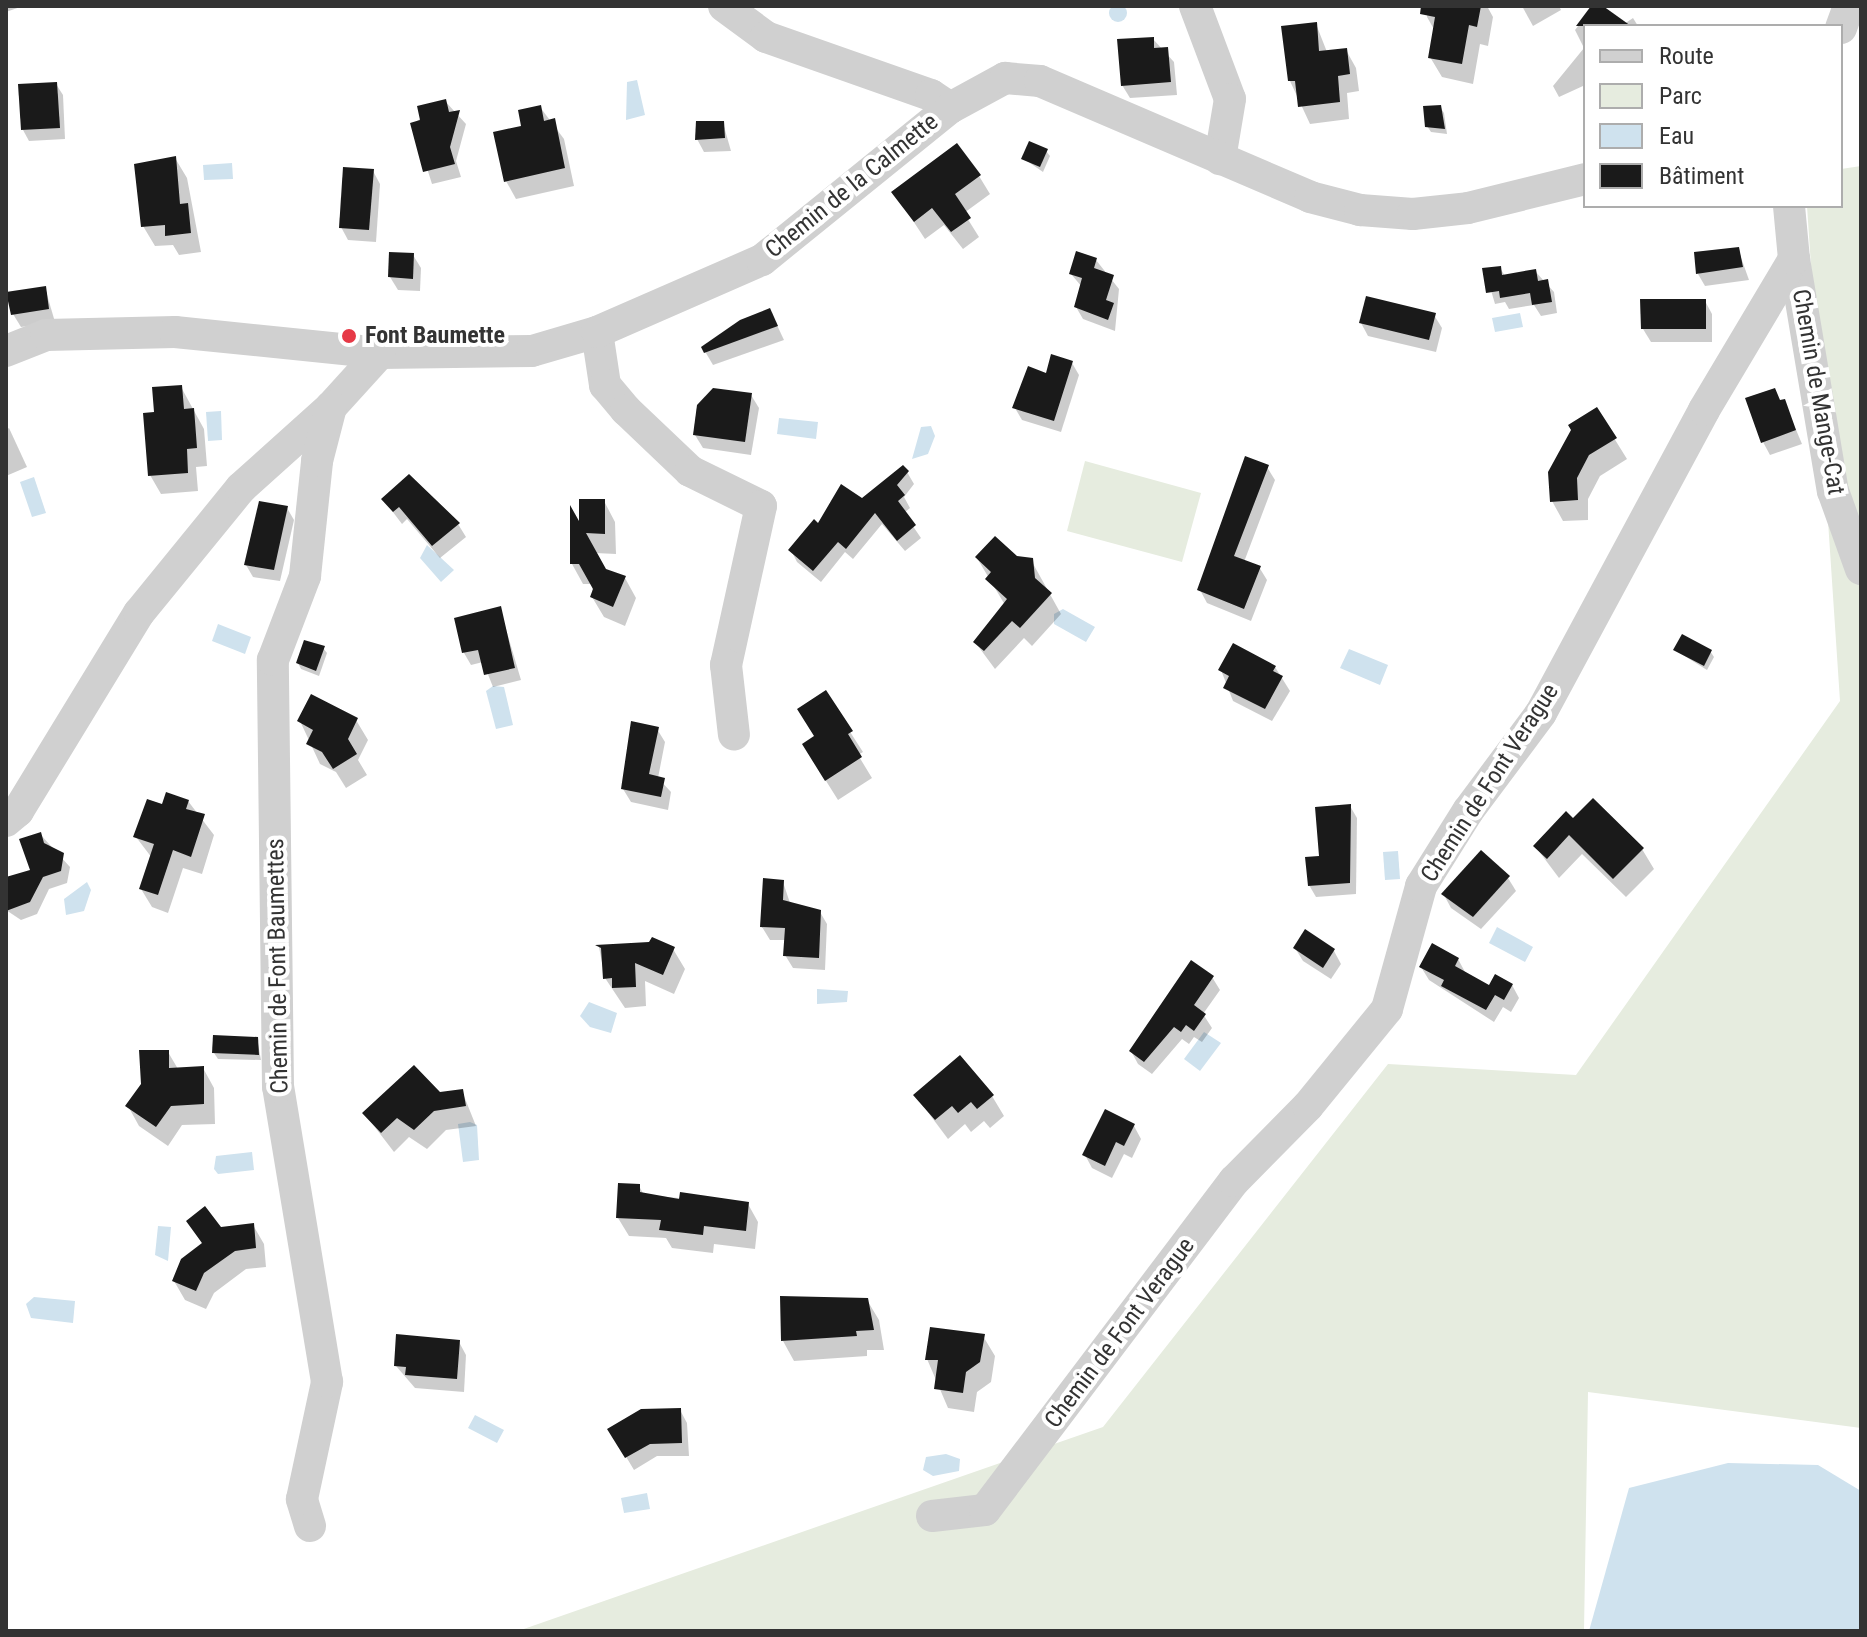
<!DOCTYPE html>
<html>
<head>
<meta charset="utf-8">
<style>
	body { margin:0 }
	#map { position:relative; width:1867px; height:1637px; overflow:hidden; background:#fff; font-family:"Roboto Condensed",sans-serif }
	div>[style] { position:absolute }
	.green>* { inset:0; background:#e6ecdf }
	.water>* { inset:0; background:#cfe2ee }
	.round { border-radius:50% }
	.shadow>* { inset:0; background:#0003 }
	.building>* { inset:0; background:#1a1a1a }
	.minor>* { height:32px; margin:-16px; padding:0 16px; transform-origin:16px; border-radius:16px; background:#d0d0d0 }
	.dots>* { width:22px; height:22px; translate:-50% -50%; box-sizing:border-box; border:4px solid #fff; border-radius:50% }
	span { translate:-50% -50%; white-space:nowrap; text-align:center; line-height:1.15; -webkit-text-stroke:8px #fff; paint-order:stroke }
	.street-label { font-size:24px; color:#333 }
	.poi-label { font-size:24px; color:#333; font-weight:700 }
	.left { translate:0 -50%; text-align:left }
	.frame { position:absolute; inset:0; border:8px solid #333; pointer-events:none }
	.legend { position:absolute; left:1583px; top:24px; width:260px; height:184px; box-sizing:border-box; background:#fff; border:2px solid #adadad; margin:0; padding:10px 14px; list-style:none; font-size:24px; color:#333 }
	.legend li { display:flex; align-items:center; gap:16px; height:40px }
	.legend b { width:40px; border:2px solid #adadad }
</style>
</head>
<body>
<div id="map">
	<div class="green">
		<i style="clip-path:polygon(1861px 166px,1861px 1428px,1588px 1392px,1584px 1631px,518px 1631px,1103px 1427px,1388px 1064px,1576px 1075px,1840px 701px,1807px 206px,1841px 206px,1841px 169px)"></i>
		<i style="clip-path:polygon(1085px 461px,1201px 493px,1182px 562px,1067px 531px)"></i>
	</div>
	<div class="water">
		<i class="round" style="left:1109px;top:4px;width:18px;height:18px"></i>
		<i style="clip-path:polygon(637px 80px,645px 115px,626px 120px,627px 82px)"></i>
		<i style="clip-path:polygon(232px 163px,233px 179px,204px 180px,203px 165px)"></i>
		<i style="clip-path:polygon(1520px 313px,1523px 327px,1495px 332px,1492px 318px)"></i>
		<i style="clip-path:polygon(221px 411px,222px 440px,208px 441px,206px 412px)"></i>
		<i style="clip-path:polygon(779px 418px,818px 422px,816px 439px,777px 434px)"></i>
		<i style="clip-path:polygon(931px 426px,935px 436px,928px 454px,912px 459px,921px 427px)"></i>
		<i style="clip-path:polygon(34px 477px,46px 513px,32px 517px,20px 482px)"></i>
		<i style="clip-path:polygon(427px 545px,454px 570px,441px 582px,420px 558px)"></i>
		<i style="clip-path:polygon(1063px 609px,1095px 627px,1086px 642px,1054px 624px,1054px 614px)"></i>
		<i style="clip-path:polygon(218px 624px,251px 637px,245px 654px,212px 641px)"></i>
		<i style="clip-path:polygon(1349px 649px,1388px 665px,1380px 685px,1340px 668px)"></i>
		<i style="clip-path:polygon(493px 686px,504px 687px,513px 725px,496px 729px,486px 691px)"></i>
		<i style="clip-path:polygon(1398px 851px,1400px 879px,1385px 880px,1383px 852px)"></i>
		<i style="clip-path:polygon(87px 882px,91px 890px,84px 911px,66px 915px,64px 899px)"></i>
		<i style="clip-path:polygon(1497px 927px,1533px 947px,1525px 962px,1489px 943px)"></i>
		<i style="clip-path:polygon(817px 989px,848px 991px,847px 1002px,817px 1004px)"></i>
		<i style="clip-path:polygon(589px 1002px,617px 1013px,611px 1033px,590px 1027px,580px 1016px)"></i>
		<i style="clip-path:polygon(1204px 1032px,1221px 1043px,1200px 1071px,1184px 1059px)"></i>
		<i style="clip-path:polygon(470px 1122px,477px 1125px,479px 1160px,463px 1162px,458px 1124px)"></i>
		<i style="clip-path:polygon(252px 1152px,254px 1170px,218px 1174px,214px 1169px,216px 1156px)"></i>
		<i style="clip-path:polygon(158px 1226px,171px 1227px,168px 1261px,155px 1255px)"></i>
		<i style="clip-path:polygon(34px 1297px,75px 1301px,73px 1323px,31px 1318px,26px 1304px)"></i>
		<i style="clip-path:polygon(475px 1415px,504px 1430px,497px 1443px,468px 1428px)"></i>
		<i style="clip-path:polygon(946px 1454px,960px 1459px,959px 1471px,933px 1476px,923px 1470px,926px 1457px)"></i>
		<i style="clip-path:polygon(1728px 1463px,1818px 1465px,1861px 1491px,1861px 1631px,1589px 1631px,1629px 1488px)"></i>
		<i style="clip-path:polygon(647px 1493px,650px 1509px,624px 1513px,621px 1498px)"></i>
	</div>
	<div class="shadow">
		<i style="clip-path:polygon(6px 6px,23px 6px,6px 12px)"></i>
		<i style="clip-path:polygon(1428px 6px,1487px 6px,1493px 17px,1488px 46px,1480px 44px,1473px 84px,1442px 77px,1430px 57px,1435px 31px,1427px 17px)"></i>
		<i style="clip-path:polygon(1522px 6px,1559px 6px,1561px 10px,1533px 26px)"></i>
		<i style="clip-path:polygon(1594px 6px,1624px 24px,1633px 18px,1638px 26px,1585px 26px,1585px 92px,1583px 86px,1559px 97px,1553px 86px,1584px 48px,1575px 30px)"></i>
		<i style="clip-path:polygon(1316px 24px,1327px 52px,1346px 50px,1356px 68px,1359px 91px,1347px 93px,1349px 119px,1310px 124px,1290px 81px)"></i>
		<i style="clip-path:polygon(1153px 39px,1174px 62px,1177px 95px,1130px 98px,1122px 85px)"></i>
		<i style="clip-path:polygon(56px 84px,63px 95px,65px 139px,29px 141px,23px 130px)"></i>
		<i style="clip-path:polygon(445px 101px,466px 124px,456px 161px,461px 177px,432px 184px,413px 124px)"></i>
		<i style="clip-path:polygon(540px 107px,564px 139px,574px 186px,516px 199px,506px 181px,523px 128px)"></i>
		<i style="clip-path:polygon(1440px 107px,1444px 113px,1447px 134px,1431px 132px,1427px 126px)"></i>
		<i style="clip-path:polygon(723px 123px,731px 151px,704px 152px,697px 139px)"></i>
		<i style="clip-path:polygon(1046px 151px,1050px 156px,1043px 172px,1024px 159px)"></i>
		<i style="clip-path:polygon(175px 158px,187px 178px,201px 252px,179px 255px,173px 245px,155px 246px,143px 226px)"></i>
		<i style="clip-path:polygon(373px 171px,380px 184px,376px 242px,348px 240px,341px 227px)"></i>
		<i style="clip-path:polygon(979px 176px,990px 194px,964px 213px,979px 237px,963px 249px,944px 225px,925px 239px,894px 192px)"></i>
		<i style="clip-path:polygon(1738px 249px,1749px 280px,1705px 286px,1698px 274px)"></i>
		<i style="clip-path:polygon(413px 255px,421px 268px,420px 291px,398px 290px,390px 277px)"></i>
		<i style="clip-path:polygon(1096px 260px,1119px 289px,1115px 331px,1083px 319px,1076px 307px,1082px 287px,1071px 274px)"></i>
		<i style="clip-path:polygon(1500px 268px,1505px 276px,1535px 271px,1554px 292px,1557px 313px,1541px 316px,1534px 305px,1509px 309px,1505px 302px,1495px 304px,1485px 270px)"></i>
		<i style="clip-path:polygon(45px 288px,55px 322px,21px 327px,13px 314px)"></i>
		<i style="clip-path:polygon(1705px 301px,1712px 314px,1712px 342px,1651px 342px,1643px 329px)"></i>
		<i style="clip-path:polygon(1434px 315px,1442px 328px,1436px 352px,1368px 336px,1361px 323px)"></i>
		<i style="clip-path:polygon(776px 323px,784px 340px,713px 365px,703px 348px)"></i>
		<i style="clip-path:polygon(1072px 363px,1079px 375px,1061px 432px,1022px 420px,1015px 408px,1047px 375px)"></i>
		<i style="clip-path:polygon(181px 387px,204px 429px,207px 466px,196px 467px,198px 491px,161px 494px,150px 475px,156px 414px)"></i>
		<i style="clip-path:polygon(751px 395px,759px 408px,751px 455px,703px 448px,695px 435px)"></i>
		<i style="clip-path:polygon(1784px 401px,1802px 444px,1770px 455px,1763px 442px)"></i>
		<i style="clip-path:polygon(1596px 409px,1627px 459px,1600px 476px,1588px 499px,1588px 520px,1563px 521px,1552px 501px)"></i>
		<i style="clip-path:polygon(9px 428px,27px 467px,6px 476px,6px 430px)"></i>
		<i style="clip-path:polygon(1267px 467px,1275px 480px,1244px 562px,1259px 567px,1267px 580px,1251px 621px,1207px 603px,1200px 590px)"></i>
		<i style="clip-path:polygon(907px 472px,914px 484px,904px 497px,910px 508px,904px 513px,921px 538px,905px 551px,882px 524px,853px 559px,845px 552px,821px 582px,797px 562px,791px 550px,818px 526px)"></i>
		<i style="clip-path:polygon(383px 499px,458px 524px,466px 537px,440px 558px,407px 519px,402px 524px)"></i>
		<i style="clip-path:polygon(604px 501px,615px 522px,616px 554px,595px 553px,605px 570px,625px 578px,636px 598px,625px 626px,604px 617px,592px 597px,593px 584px,583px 584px,572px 564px,581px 528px)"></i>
		<i style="clip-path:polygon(287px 508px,294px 520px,280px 581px,253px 577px,246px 565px)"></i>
		<i style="clip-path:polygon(977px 558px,1031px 560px,1061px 614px,1032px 646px,1024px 638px,995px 669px,975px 642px,1005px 605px)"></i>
		<i style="clip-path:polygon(500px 609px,521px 680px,493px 687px,483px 662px,471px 665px,464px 653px,456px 619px)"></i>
		<i style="clip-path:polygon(323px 648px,327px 653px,319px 676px,301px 669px,298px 663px)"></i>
		<i style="clip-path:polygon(1675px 650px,1710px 651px,1714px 657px,1707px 670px)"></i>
		<i style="clip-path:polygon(1275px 667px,1290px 691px,1272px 721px,1233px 701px,1221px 670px)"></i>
		<i style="clip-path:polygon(825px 693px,863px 752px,858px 755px,872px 778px,838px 800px,816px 765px)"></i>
		<i style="clip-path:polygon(356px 720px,368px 740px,358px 760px,367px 775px,346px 788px,336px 772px,320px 764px,300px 721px)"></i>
		<i style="clip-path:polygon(632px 724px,657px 729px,665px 742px,658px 778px,671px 792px,668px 810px,631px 802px,623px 789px)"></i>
		<i style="clip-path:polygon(188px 801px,214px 835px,202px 874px,183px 868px,168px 913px,152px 907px,141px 889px,152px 858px,136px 837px,163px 807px)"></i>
		<i style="clip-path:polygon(1350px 806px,1357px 818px,1356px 894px,1316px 897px,1309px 885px)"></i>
		<i style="clip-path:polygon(1573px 821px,1642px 849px,1654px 869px,1626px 897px,1582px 854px,1559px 878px,1535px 846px)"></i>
		<i style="clip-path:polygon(40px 834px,70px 867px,67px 883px,49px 889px,37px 914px,21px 920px,6px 910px,6px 880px,32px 872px)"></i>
		<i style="clip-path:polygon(1508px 878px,1516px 891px,1481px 929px,1451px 908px,1444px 895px)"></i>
		<i style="clip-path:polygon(783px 882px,790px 903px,820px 912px,827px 924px,825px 970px,793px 968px,785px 955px,786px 940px,770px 940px,762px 927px)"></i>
		<i style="clip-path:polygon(651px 944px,673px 949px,685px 969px,674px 994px,645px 981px,646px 1006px,625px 1008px,605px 978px,599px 947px)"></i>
		<i style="clip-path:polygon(1295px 948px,1334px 951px,1341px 964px,1331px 979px,1303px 961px)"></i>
		<i style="clip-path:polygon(1458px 959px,1465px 972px,1489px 988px,1512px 985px,1519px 998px,1511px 1012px,1503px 1007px,1494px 1022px,1429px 980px,1421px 967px)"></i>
		<i style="clip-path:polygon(1212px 977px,1220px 990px,1203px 1014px,1212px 1028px,1202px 1042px,1194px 1037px,1189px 1044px,1182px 1039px,1152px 1074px,1138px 1064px,1131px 1051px)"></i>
		<i style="clip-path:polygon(257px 1039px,261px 1060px,218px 1059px,214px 1053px)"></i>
		<i style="clip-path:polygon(168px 1052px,178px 1069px,203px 1068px,214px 1088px,215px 1124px,182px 1125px,168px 1146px,139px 1126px,128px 1106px)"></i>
		<i style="clip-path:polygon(462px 1091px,476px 1126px,446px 1130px,427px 1149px,409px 1137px,394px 1152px,364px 1113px)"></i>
		<i style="clip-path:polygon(915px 1095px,992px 1096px,1004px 1116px,990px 1128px,984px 1121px,971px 1132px,965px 1124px,948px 1139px)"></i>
		<i style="clip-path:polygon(1134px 1126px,1141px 1139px,1132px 1158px,1124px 1154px,1112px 1178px,1092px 1168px,1085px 1155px)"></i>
		<i style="clip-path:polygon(639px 1186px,644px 1195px,748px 1204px,758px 1222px,755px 1249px,714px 1244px,713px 1253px,672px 1248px,666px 1238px,629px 1236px,618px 1218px)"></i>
		<i style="clip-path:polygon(188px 1221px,220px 1229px,253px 1225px,264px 1244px,266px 1267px,246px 1269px,214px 1293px,206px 1309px,185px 1300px,174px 1281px,203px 1245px)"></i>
		<i style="clip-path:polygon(867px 1300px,879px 1320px,884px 1350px,867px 1350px,867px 1356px,794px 1361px,783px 1341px)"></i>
		<i style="clip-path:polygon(983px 1336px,995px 1356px,991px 1382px,977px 1392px,974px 1412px,948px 1408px,927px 1359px)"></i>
		<i style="clip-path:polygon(459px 1342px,466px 1355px,464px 1392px,415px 1388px,396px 1366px)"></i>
		<i style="clip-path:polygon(680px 1410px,687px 1423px,689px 1456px,657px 1456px,634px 1470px,610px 1430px)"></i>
	</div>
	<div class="building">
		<i style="clip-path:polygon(1421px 6px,1481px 6px,1477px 27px,1469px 25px,1462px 64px,1428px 58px,1435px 17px,1420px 14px)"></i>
		<i style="clip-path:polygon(1591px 6px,1603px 6px,1631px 26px,1576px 26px)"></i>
		<i style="clip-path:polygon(1317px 22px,1319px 51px,1347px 48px,1350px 74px,1338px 76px,1340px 102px,1298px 107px,1295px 81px,1288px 81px,1281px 26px)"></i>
		<i style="clip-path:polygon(1154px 37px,1154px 48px,1168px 47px,1171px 82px,1121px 86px,1117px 39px)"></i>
		<i style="clip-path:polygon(57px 82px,60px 128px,21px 130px,18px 84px)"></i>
		<i style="clip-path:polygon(446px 99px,449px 112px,460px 110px,450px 147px,455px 164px,423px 172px,410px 123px,420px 120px,417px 106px)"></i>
		<i style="clip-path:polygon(541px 105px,544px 121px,555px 118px,565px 168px,504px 182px,493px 132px,521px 126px,518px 110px)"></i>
		<i style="clip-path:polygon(1441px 105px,1445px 129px,1425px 127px,1423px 106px)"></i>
		<i style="clip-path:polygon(696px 121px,724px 121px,725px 138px,695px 140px)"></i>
		<i style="clip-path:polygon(1029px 141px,1048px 149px,1040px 167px,1021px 159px)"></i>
		<i style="clip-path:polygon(957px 143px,981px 175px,955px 194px,971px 218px,951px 232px,932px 208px,914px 222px,891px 192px)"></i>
		<i style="clip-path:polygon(176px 156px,180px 204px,188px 203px,191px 233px,165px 236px,165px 225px,141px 227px,134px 164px)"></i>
		<i style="clip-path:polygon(343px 167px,374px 169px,369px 230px,339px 228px)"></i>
		<i style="clip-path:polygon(1739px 247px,1743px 267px,1696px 274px,1694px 252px)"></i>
		<i style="clip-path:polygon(1076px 251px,1097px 258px,1094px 268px,1114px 275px,1106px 300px,1114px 303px,1108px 320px,1074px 307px,1082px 278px,1069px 274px)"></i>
		<i style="clip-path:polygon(389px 252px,414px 253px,413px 279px,388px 277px)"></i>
		<i style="clip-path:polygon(1501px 266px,1502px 275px,1536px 269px,1538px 281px,1548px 279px,1552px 302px,1532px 305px,1530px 293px,1500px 298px,1499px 291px,1486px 293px,1482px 268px)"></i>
		<i style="clip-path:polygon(46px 286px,49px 309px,11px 315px,6px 292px)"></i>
		<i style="clip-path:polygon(1366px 296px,1436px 313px,1429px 340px,1359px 323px)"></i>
		<i style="clip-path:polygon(1640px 299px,1706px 299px,1706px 329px,1641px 329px)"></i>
		<i style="clip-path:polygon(770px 308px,778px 326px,704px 353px,701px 347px,740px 320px)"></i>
		<i style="clip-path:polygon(1051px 354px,1073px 361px,1054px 421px,1012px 408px,1028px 366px,1046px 373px)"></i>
		<i style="clip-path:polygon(182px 385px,184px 409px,194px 408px,197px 448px,187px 449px,188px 473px,148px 476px,143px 413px,154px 412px,152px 387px)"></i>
		<i style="clip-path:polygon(713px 388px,752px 393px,745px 442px,693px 435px,697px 405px)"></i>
		<i style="clip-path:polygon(1775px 388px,1780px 400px,1785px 399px,1796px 430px,1761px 443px,1745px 398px)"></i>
		<i style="clip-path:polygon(1597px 407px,1617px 438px,1589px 455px,1577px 478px,1578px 500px,1550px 502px,1548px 472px,1571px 430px,1568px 425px)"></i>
		<i style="clip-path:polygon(1245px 456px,1269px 465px,1234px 556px,1261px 566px,1244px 609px,1197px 590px)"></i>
		<i style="clip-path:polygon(903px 465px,909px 471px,897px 485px,905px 495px,898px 501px,916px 525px,897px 541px,875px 513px,846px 549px,838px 542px,813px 571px,788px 550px,814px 519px,818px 523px,841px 484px,862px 498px)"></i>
		<i style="clip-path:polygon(409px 474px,460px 523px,432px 546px,399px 507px,393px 512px,381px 499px)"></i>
		<i style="clip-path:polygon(579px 499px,605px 499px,605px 534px,586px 533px,606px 569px,626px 576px,613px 607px,590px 597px,593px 589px,579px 564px,570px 564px,570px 505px,579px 521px)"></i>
		<i style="clip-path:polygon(259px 501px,288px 506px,274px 570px,244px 565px)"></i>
		<i style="clip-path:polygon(995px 536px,1017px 556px,1033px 558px,1035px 578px,1052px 593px,1020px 628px,1012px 621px,984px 651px,973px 642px,1007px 599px,985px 579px,991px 572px,975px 557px)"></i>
		<i style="clip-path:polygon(501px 606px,515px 668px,484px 675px,478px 650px,462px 653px,454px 618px)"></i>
		<i style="clip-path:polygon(1682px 634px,1712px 650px,1704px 666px,1673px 650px)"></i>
		<i style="clip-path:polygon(304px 640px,325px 646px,316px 671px,296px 663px)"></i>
		<i style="clip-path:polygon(1233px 643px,1276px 666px,1273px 671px,1283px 676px,1265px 709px,1223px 688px,1229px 676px,1218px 670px)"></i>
		<i style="clip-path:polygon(826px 690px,853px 731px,848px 734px,862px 757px,825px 781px,802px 744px,814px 736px,797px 709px)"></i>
		<i style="clip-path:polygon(311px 694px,358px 718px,348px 739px,357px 754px,333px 769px,322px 752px,306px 744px,313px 730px,297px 721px)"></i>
		<i style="clip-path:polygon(631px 721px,659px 727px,649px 774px,665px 778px,661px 797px,621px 789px)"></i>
		<i style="clip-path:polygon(166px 792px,189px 800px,186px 809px,205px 814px,191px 857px,173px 850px,158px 895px,139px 889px,154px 844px,133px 837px,147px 799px,162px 804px)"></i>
		<i style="clip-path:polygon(1593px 798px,1644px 848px,1613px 879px,1569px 835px,1547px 859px,1533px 846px,1566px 811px,1573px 818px)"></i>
		<i style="clip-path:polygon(1351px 804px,1350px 883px,1308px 886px,1305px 857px,1319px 856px,1315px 807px)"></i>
		<i style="clip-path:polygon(41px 832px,44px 843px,64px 853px,61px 871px,43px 877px,30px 902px,6px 911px,6px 877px,30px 870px,19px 839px)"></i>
		<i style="clip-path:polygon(1481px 850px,1510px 876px,1473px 917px,1441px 894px)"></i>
		<i style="clip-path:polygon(763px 878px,784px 880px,783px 900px,821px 910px,819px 958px,783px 956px,785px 928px,760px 927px)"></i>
		<i style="clip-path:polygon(1305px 929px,1335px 949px,1323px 968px,1293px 948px)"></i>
		<i style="clip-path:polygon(652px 937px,675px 947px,663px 975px,635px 963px,636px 987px,612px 988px,612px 978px,603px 979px,601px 948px,595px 945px,649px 942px)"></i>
		<i style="clip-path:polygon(1432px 943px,1459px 958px,1455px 966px,1489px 985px,1495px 974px,1513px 984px,1504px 1000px,1495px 995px,1486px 1010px,1441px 986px,1444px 980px,1419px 967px)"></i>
		<i style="clip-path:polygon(1191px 960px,1214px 976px,1194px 1005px,1206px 1014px,1194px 1031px,1186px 1025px,1181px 1032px,1174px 1027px,1144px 1062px,1129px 1051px)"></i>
		<i style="clip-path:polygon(213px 1035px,258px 1037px,259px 1055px,212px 1053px)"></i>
		<i style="clip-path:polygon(139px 1050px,169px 1050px,169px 1068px,204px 1066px,204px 1104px,171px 1106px,156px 1127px,125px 1106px,141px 1084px)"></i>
		<i style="clip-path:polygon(960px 1055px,994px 1095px,977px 1109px,971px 1102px,958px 1113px,952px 1106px,935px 1120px,913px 1095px)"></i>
		<i style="clip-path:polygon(414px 1065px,440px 1092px,463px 1089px,466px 1106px,434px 1111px,414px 1130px,397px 1118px,381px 1133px,362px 1113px)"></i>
		<i style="clip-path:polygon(1105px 1109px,1135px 1124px,1124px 1146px,1116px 1142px,1105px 1166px,1082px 1155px)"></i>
		<i style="clip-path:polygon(618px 1183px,640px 1184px,640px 1192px,679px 1199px,680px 1192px,749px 1202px,746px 1231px,704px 1226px,703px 1235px,677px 1232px,659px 1230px,661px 1220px,616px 1218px)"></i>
		<i style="clip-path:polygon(205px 1206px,221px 1227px,254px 1223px,256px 1248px,235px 1251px,204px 1273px,196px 1291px,172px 1281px,181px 1259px,202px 1243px,186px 1221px)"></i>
		<i style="clip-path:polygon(780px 1296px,868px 1298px,874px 1330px,856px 1331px,857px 1336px,781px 1341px)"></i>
		<i style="clip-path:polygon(930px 1327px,985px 1334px,980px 1362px,966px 1372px,963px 1393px,934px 1389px,938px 1360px,925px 1360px)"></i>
		<i style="clip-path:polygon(396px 1334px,460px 1340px,457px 1379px,405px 1375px,406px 1367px,394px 1366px)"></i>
		<i style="clip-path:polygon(681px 1408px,682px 1443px,650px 1444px,625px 1458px,607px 1429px,641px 1409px)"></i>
	</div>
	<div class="minor">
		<i style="left:724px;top:6px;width:52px;rotate:36.4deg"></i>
		<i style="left:766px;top:37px;width:175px;rotate:19.4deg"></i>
		<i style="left:931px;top:95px;width:23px;rotate:34deg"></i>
		<i style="left:1195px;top:6px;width:99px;rotate:69.4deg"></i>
		<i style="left:1230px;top:99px;width:61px;rotate:99.5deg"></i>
		<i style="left:1841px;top:28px;width:23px;rotate:-70deg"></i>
		<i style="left:1794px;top:259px;width:235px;rotate:80.5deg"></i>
		<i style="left:1833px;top:491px;width:83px;rotate:70.3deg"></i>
		<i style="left:597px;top:332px;width:54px;rotate:81.4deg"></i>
		<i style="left:605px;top:385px;width:33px;rotate:50deg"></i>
		<i style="left:626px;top:410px;width:88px;rotate:43.6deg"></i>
		<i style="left:690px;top:471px;width:79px;rotate:26.2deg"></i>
		<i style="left:761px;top:506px;width:163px;rotate:102.4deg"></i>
		<i style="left:726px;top:665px;width:70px;rotate:83.5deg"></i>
		<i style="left:6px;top:351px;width:43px;rotate:-21.8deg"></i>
		<i style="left:46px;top:335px;width:129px;rotate:-1.3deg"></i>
		<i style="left:175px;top:332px;width:206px;rotate:5.8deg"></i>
		<i style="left:380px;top:353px;width:152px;rotate:-0.8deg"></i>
		<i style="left:532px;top:351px;width:68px;rotate:-16.3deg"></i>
		<i style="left:597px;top:332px;width:180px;rotate:-23.6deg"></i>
		<i style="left:762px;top:260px;width:242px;rotate:-39deg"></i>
		<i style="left:950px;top:108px;width:63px;rotate:-28.6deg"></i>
		<i style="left:1005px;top:78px;width:35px;rotate:5deg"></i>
		<i style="left:1040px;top:81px;width:294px;rotate:23.2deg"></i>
		<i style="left:1310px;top:197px;width:52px;rotate:14.6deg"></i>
		<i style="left:1360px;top:210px;width:53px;rotate:4.3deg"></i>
		<i style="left:1413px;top:214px;width:55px;rotate:-6.2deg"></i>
		<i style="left:1468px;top:208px;width:121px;rotate:-13.9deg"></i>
		<i style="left:6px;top:821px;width:16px;rotate:-40deg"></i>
		<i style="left:18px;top:811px;width:232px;rotate:-58.6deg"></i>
		<i style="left:139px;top:613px;width:161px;rotate:-50.8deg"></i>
		<i style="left:241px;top:488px;width:121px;rotate:-42deg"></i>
		<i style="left:331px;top:407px;width:73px;rotate:-47.8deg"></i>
		<i style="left:932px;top:1516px;width:53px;rotate:-6.5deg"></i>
		<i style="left:985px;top:1510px;width:413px;rotate:-52.9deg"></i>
		<i style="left:1234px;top:1181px;width:105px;rotate:-45.4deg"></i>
		<i style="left:1308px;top:1106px;width:125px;rotate:-50.8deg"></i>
		<i style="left:1387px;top:1009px;width:128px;rotate:-74.5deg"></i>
		<i style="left:1421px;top:886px;width:89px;rotate:-57.9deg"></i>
		<i style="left:1468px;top:811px;width:122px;rotate:-53.3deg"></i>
		<i style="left:1541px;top:713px;width:344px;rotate:-61.7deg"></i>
		<i style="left:1704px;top:410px;width:176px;rotate:-59.2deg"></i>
		<i style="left:1794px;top:259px;width:53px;rotate:-95.4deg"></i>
		<i style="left:310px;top:1526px;width:28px;rotate:-107deg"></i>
		<i style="left:302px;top:1499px;width:120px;rotate:-77.9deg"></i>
		<i style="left:327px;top:1382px;width:299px;rotate:-99.4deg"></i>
		<i style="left:278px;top:1087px;width:427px;rotate:-90.7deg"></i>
		<i style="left:273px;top:660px;width:90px;rotate:-69.1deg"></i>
		<i style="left:305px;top:576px;width:116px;rotate:-84deg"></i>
		<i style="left:317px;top:461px;width:56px;rotate:-75.5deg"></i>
	</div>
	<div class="dots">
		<i style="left:349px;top:336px;background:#e63946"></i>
	</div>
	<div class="street-label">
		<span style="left:852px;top:186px;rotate:-39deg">Chemin de la Calmette</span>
		<span style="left:1818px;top:392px;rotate:80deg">Chemin de Mange-Cat</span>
		<span style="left:1490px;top:783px;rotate:-57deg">Chemin de Font Verague</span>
		<span style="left:278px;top:966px;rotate:-91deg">Chemin de Font Baumettes</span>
		<span style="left:1120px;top:1333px;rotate:-53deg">Chemin de Font Verague</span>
	</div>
	<div class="poi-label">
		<span class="left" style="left:365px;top:336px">Font Baumette</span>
	</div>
	<div class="frame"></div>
	<ul class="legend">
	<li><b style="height:10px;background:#d0d0d0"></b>Route</li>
	<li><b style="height:22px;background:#e6ecdf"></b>Parc</li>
	<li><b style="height:22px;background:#cfe2ee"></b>Eau</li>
	<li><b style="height:22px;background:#1a1a1a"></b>Bâtiment</li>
	</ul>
</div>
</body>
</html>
